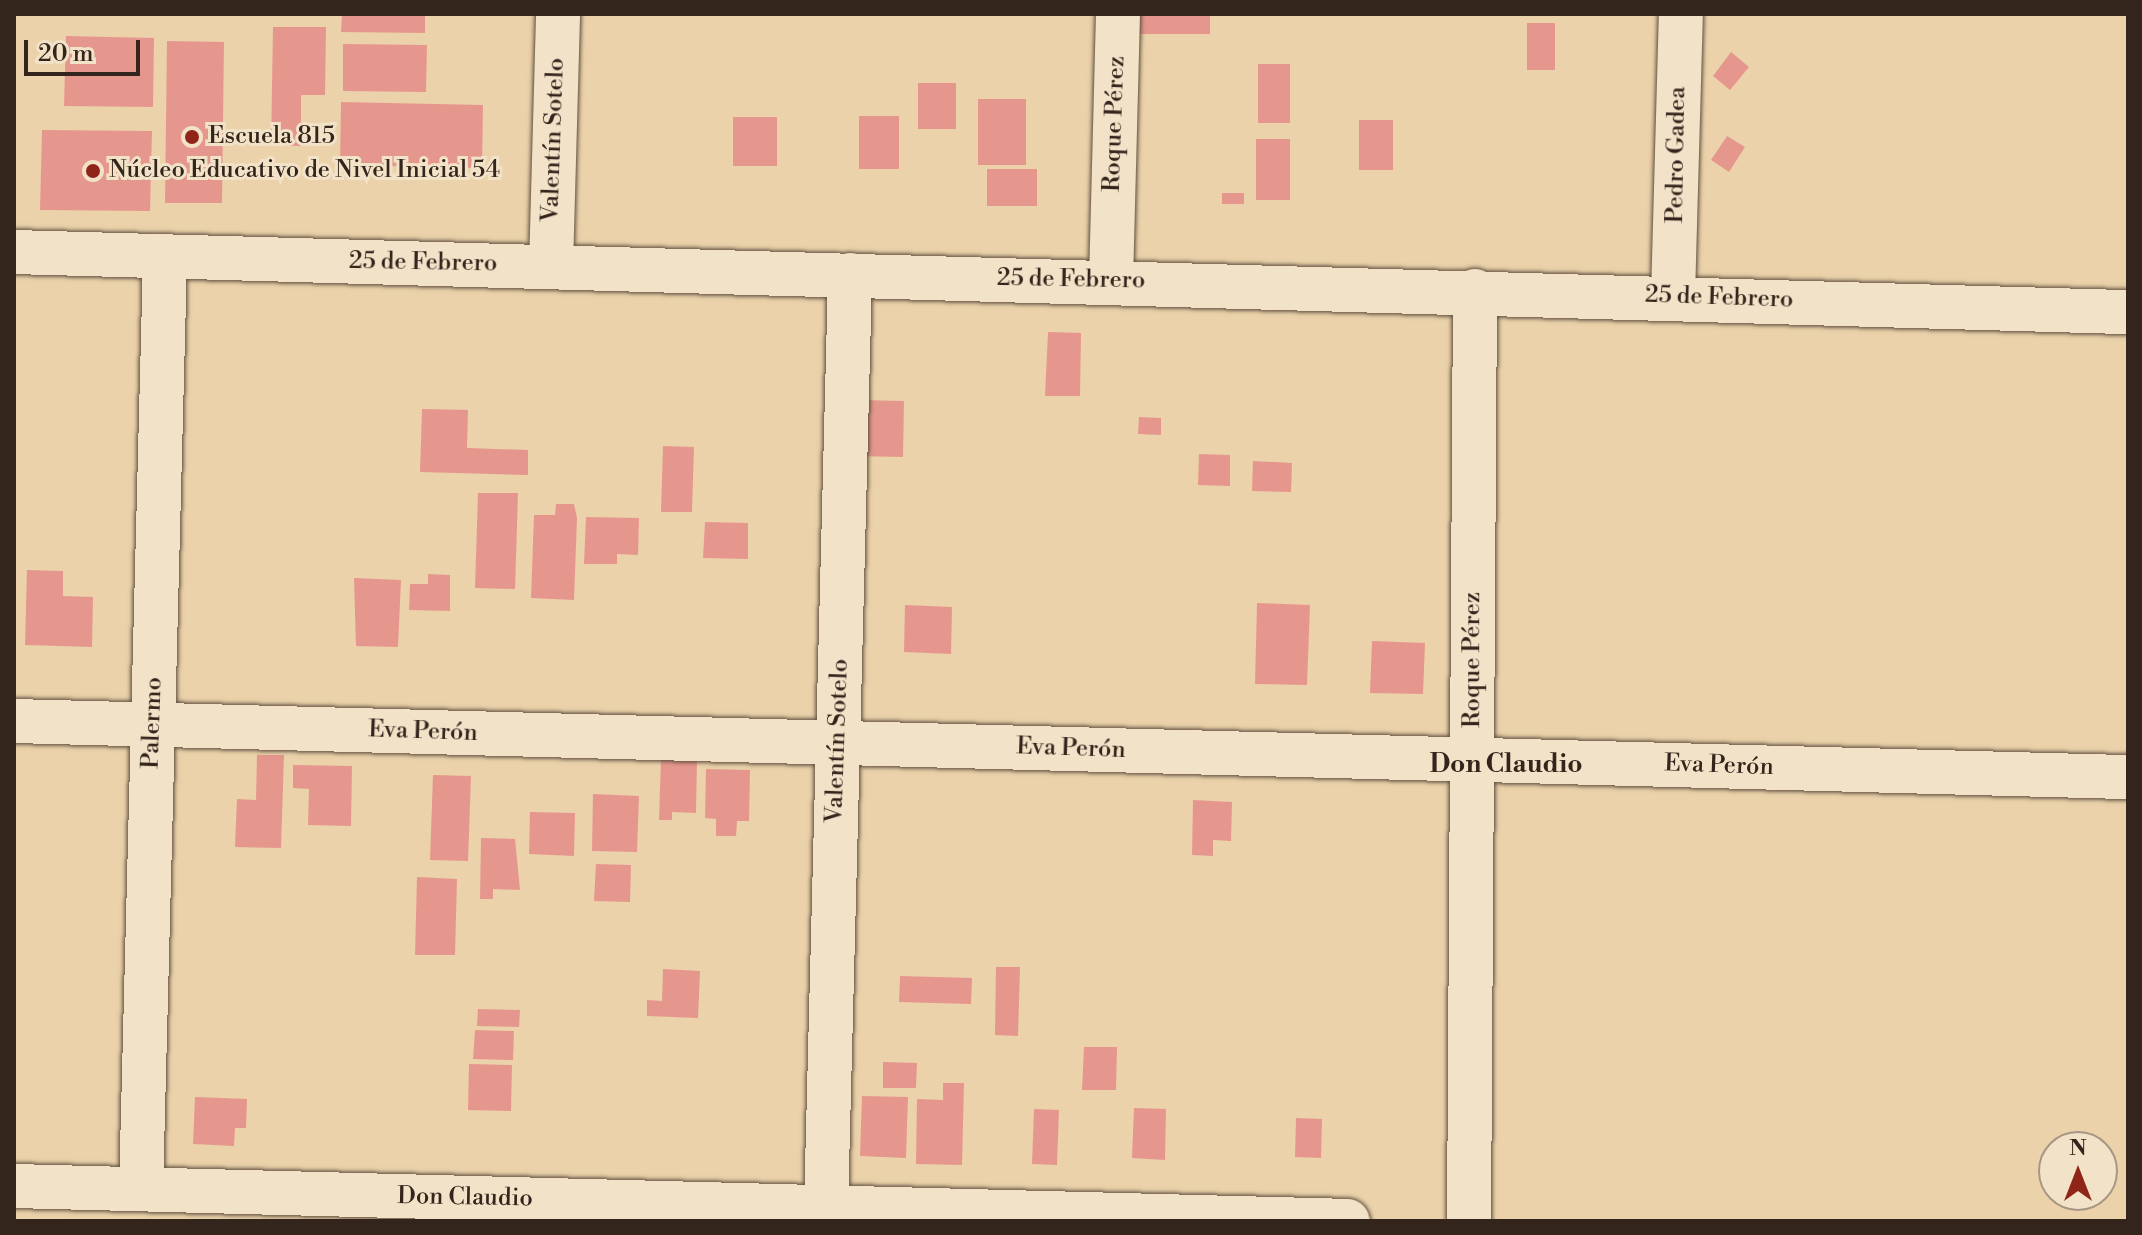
<!DOCTYPE html>
<html>
<head>
<meta charset="utf-8">
<style>
	body { margin:0 }
	#map { position:relative; width:2142px; height:1235px; overflow:hidden; background:#ebd2aa; font-family:"Libre Bodoni",serif }
	div>[style] { position:absolute }
	.building>* { inset:0; background:#e6978d }
	.roads { filter:drop-shadow(0 0 2px #615040) drop-shadow(0 0 2px #615040) }
	.minor>* { height:44px; margin:-22px; padding:0 22px; transform-origin:22px; border-radius:22px; background:#f2e2c8 }
	.dots>* { width:22px; height:22px; translate:-50% -50%; box-sizing:border-box; border:4px solid #f2e2c8; border-radius:50% }
	span { translate:-50% -50%; white-space:nowrap; text-align:center; line-height:1.15; -webkit-text-stroke:6px #f2e2c8; paint-order:stroke }
	.street-label { font-size:24px; color:#33241c }
	.poi-label { font-size:24px; color:#33241c }
	.left { translate:0 -50%; text-align:left }
	.neighbourhood-label { font-size:26px; color:#33241c; font-weight:700 }
	.frame { position:absolute; inset:0; border:16px solid #33241c; pointer-events:none }
	.north { position:absolute; left:2038px; top:1131px; width:80px; height:80px; box-sizing:border-box; background:#f2e2c8; border:2px solid #a69683; border-radius:50%; rotate:0deg; font-size:22px; font-weight:700; line-height:32px; text-align:center; color:#33241c }
	.north::after { content:''; display:block; margin:auto; width:28px; height:36px; background:#8f2418; clip-path:polygon(50% 0,100% 100%,50% 72%,0 100%) }
	.scale { position:absolute; left:24px; top:40px; width:116px; height:36px; box-sizing:border-box; border:4px solid #33241c; border-top:0; padding-left:10px; font-size:24px; line-height:28px; white-space:nowrap; color:#33241c; -webkit-text-stroke:6px #f2e2c8; paint-order:stroke }
</style>
</head>
<body>
<div id="map">
	<div class="building">
		<i style="clip-path:polygon(342px 14px,425px 14px,425px 33px,341px 32px)"></i>
		<i style="clip-path:polygon(1132px 14px,1210px 14px,1210px 34px,1132px 34px)"></i>
		<i style="clip-path:polygon(1527px 23px,1555px 23px,1555px 70px,1527px 70px)"></i>
		<i style="clip-path:polygon(273px 27px,326px 27px,325px 95px,301px 95px,301px 146px,271px 145px)"></i>
		<i style="clip-path:polygon(66px 36px,154px 38px,153px 107px,64px 106px)"></i>
		<i style="clip-path:polygon(167px 41px,224px 42px,222px 203px,165px 203px)"></i>
		<i style="clip-path:polygon(343px 44px,427px 45px,426px 92px,343px 91px)"></i>
		<i style="clip-path:polygon(1731px 52px,1749px 67px,1730px 90px,1713px 76px)"></i>
		<i style="clip-path:polygon(1258px 64px,1290px 64px,1290px 123px,1258px 123px)"></i>
		<i style="clip-path:polygon(918px 83px,956px 83px,956px 129px,918px 129px)"></i>
		<i style="clip-path:polygon(978px 99px,1026px 99px,1026px 165px,978px 165px)"></i>
		<i style="clip-path:polygon(341px 102px,483px 105px,482px 168px,340px 165px)"></i>
		<i style="clip-path:polygon(859px 116px,899px 116px,899px 169px,859px 169px)"></i>
		<i style="clip-path:polygon(733px 117px,777px 117px,777px 166px,733px 166px)"></i>
		<i style="clip-path:polygon(1359px 120px,1393px 120px,1393px 170px,1359px 170px)"></i>
		<i style="clip-path:polygon(42px 130px,152px 131px,150px 211px,40px 210px)"></i>
		<i style="clip-path:polygon(1727px 136px,1745px 147px,1729px 172px,1711px 160px)"></i>
		<i style="clip-path:polygon(1256px 139px,1290px 139px,1290px 200px,1256px 200px)"></i>
		<i style="clip-path:polygon(987px 169px,1037px 169px,1037px 206px,987px 206px)"></i>
		<i style="clip-path:polygon(1222px 193px,1244px 193px,1244px 204px,1222px 204px)"></i>
		<i style="clip-path:polygon(1048px 332px,1081px 333px,1080px 396px,1045px 396px)"></i>
		<i style="clip-path:polygon(857px 400px,904px 401px,903px 457px,855px 456px)"></i>
		<i style="clip-path:polygon(422px 409px,468px 410px,467px 448px,528px 450px,528px 475px,420px 472px)"></i>
		<i style="clip-path:polygon(1139px 417px,1161px 418px,1161px 435px,1138px 434px)"></i>
		<i style="clip-path:polygon(663px 446px,694px 447px,692px 512px,661px 512px)"></i>
		<i style="clip-path:polygon(1199px 454px,1230px 455px,1230px 486px,1198px 485px)"></i>
		<i style="clip-path:polygon(1253px 461px,1292px 463px,1291px 492px,1252px 491px)"></i>
		<i style="clip-path:polygon(478px 493px,518px 493px,515px 589px,475px 588px)"></i>
		<i style="clip-path:polygon(556px 504px,574px 504px,577px 518px,574px 600px,531px 598px,534px 515px,555px 515px)"></i>
		<i style="clip-path:polygon(586px 517px,639px 518px,638px 555px,617px 554px,617px 564px,584px 564px)"></i>
		<i style="clip-path:polygon(705px 522px,748px 523px,748px 559px,703px 558px)"></i>
		<i style="clip-path:polygon(27px 570px,63px 571px,63px 596px,93px 597px,92px 647px,25px 645px)"></i>
		<i style="clip-path:polygon(428px 574px,450px 575px,450px 611px,409px 610px,410px 584px,428px 584px)"></i>
		<i style="clip-path:polygon(354px 578px,401px 580px,398px 647px,356px 646px)"></i>
		<i style="clip-path:polygon(1257px 603px,1310px 605px,1307px 685px,1255px 684px)"></i>
		<i style="clip-path:polygon(905px 605px,952px 607px,951px 654px,904px 652px)"></i>
		<i style="clip-path:polygon(1372px 641px,1425px 643px,1423px 694px,1370px 693px)"></i>
		<i style="clip-path:polygon(257px 755px,284px 755px,281px 848px,235px 847px,237px 799px,256px 800px)"></i>
		<i style="clip-path:polygon(661px 759px,697px 760px,696px 813px,672px 812px,672px 820px,659px 820px)"></i>
		<i style="clip-path:polygon(293px 765px,352px 766px,351px 826px,308px 825px,309px 789px,293px 788px)"></i>
		<i style="clip-path:polygon(706px 769px,750px 770px,749px 821px,737px 821px,736px 836px,716px 836px,716px 819px,705px 818px)"></i>
		<i style="clip-path:polygon(433px 775px,471px 776px,468px 861px,430px 860px)"></i>
		<i style="clip-path:polygon(593px 794px,639px 796px,637px 852px,592px 851px)"></i>
		<i style="clip-path:polygon(1193px 800px,1232px 802px,1231px 841px,1213px 840px,1213px 856px,1192px 855px)"></i>
		<i style="clip-path:polygon(530px 812px,575px 813px,574px 856px,529px 854px)"></i>
		<i style="clip-path:polygon(481px 838px,515px 839px,520px 890px,493px 889px,493px 899px,480px 899px)"></i>
		<i style="clip-path:polygon(596px 864px,631px 865px,630px 902px,594px 901px)"></i>
		<i style="clip-path:polygon(417px 877px,457px 879px,455px 955px,415px 955px)"></i>
		<i style="clip-path:polygon(996px 967px,1020px 967px,1018px 1036px,995px 1035px)"></i>
		<i style="clip-path:polygon(663px 969px,700px 971px,698px 1018px,647px 1016px,647px 1000px,662px 1001px)"></i>
		<i style="clip-path:polygon(900px 976px,972px 978px,971px 1004px,899px 1002px)"></i>
		<i style="clip-path:polygon(478px 1009px,520px 1010px,519px 1027px,477px 1026px)"></i>
		<i style="clip-path:polygon(475px 1030px,514px 1031px,513px 1060px,473px 1059px)"></i>
		<i style="clip-path:polygon(1084px 1047px,1117px 1047px,1116px 1090px,1082px 1090px)"></i>
		<i style="clip-path:polygon(883px 1062px,917px 1063px,916px 1088px,883px 1088px)"></i>
		<i style="clip-path:polygon(469px 1064px,512px 1065px,511px 1111px,468px 1110px)"></i>
		<i style="clip-path:polygon(943px 1083px,964px 1083px,962px 1165px,916px 1164px,917px 1099px,943px 1100px)"></i>
		<i style="clip-path:polygon(862px 1096px,908px 1097px,906px 1158px,860px 1156px)"></i>
		<i style="clip-path:polygon(195px 1097px,247px 1099px,246px 1128px,235px 1128px,234px 1146px,193px 1144px)"></i>
		<i style="clip-path:polygon(1134px 1108px,1166px 1109px,1165px 1160px,1132px 1158px)"></i>
		<i style="clip-path:polygon(1034px 1109px,1059px 1110px,1057px 1165px,1032px 1164px)"></i>
		<i style="clip-path:polygon(1296px 1118px,1322px 1119px,1321px 1158px,1295px 1157px)"></i>
	</div>
	<div class="roads">
		<div class="minor">
			<i style="left:14px;top:252px;width:2115px;rotate:1.63deg"></i>
			<i style="left:551px;top:267px;width:253px;rotate:-88.4deg"></i>
			<i style="left:1111px;top:281px;width:267px;rotate:-88.5deg"></i>
			<i style="left:1673px;top:296px;width:282px;rotate:-88.4deg"></i>
			<i style="left:14px;top:721px;width:2115px;rotate:1.52deg"></i>
			<i style="left:14px;top:1186px;width:1334px;rotate:1.5deg"></i>
			<i style="left:141px;top:1189px;width:932px;rotate:-88.52deg"></i>
			<i style="left:826px;top:1207px;width:932px;rotate:-88.52deg"></i>
			<i style="left:1469px;top:1221px;width:930px;rotate:-89.63deg"></i>
		</div>
	</div>
	<div class="dots">
		<i style="left:192px;top:137px;background:#8f2418"></i>
		<i style="left:93px;top:171px;background:#8f2418"></i>
	</div>
	<div class="street-label">
		<span style="left:1115px;top:124px;rotate:-88deg">Roque Pérez</span>
		<span style="left:554px;top:140px;rotate:-88deg">Valentín Sotelo</span>
		<span style="left:1677px;top:155px;rotate:-89deg">Pedro Gadea</span>
		<span style="left:423px;top:263px;rotate:1deg">25 de Febrero</span>
		<span style="left:1071px;top:280px;rotate:1deg">25 de Febrero</span>
		<span style="left:1719px;top:298px;rotate:2deg">25 de Febrero</span>
		<span style="left:1473px;top:660px;rotate:-90deg">Roque Pérez</span>
		<span style="left:153px;top:723px;rotate:-88deg">Palermo</span>
		<span style="left:423px;top:732px;rotate:2deg">Eva Perón</span>
		<span style="left:838px;top:741px;rotate:-88deg">Valentín Sotelo</span>
		<span style="left:1071px;top:749px;rotate:2deg">Eva Perón</span>
		<span style="left:1719px;top:766px;rotate:2deg">Eva Perón</span>
		<span style="left:465px;top:1198px;rotate:1deg">Don Claudio</span>
	</div>
	<div class="poi-label">
		<span class="left" style="left:208px;top:137px">Escuela 815</span>
		<span class="left" style="left:109px;top:171px">Núcleo Educativo de Nivel Inicial 54</span>
	</div>
	<div class="neighbourhood-label">
		<span style="left:1506px;top:765px">Don Claudio</span>
	</div>
	<div class="frame"></div>
	<div class="north">N</div>
	<div class="scale">20 m</div>
</div>
</body>
</html>
